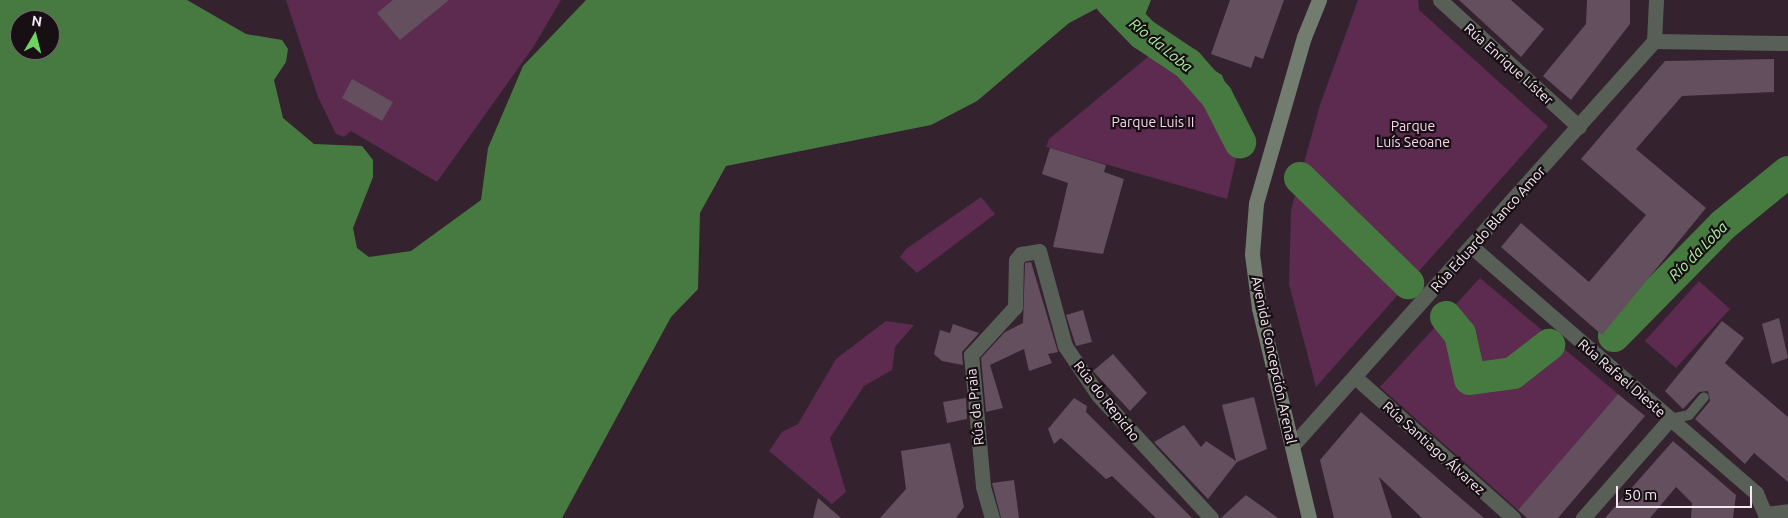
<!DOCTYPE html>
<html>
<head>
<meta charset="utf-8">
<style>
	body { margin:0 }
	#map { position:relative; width:1788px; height:518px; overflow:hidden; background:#34232f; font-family:Ubuntu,sans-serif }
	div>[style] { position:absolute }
	.green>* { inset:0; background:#5d2a50 }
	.water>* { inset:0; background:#477a41 }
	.river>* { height:32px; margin:-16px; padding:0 16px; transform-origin:16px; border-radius:16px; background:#477a41 }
	.building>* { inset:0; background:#634f5d }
	.lane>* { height:10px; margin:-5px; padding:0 5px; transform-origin:5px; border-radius:5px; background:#585f57 }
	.street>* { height:15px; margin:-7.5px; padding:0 7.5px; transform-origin:7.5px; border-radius:7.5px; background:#585f57 }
	.secondary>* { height:15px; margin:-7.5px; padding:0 7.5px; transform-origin:7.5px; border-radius:7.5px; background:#727d70 }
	span { translate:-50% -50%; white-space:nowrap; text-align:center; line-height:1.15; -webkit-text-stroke:4.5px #170f14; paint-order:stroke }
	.street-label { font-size:14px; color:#f6eaf2 }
	.park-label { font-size:14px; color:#f9d4ed }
	.water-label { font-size:15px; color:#abf4a1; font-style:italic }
	.north { position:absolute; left:10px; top:10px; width:50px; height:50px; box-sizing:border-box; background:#170f14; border:1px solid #70676d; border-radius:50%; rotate:8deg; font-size:14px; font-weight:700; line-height:20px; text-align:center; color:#f6eaf2 }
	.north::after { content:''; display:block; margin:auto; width:18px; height:22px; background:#6dd361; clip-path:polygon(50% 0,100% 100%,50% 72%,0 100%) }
	.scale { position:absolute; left:1616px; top:486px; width:136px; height:22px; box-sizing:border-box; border:2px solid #f6eaf2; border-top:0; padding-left:6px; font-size:15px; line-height:18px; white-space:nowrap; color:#f6eaf2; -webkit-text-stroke:4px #170f14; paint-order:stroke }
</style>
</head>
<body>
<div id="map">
	<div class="green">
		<i style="clip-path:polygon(286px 0,561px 0,534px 46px,437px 182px,351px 131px,344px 137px,336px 134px,318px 97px)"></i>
		<i style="clip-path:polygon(1358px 0,1418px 0,1419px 10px,1548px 126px,1316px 387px,1289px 284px,1291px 210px,1320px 105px)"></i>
		<i style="clip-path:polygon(1149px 56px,1173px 61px,1240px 142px,1227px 199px,1046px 147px,1049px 139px)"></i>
		<i style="clip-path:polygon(981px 197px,995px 214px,917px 273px,900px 257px,906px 249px)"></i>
		<i style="clip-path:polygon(1480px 278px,1618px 394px,1518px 510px,1380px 387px)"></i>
		<i style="clip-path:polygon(1699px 281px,1730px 309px,1676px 368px,1645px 341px)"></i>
		<i style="clip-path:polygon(886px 321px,914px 325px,895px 347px,892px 370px,864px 386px,830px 438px,846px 492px,832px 504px,769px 451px,782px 432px,798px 424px,836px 359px)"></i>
	</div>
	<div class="water">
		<i style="clip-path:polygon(evenodd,0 0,187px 0,246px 34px,282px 40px,288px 49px,286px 62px,274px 80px,283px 118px,314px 144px,362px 146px,373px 160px,373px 177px,353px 228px,357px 248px,369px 257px,411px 251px,481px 200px,488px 148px,523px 66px,586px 0,1151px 0,1140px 28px,1111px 1px,1069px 23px,977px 101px,931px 125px,726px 166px,700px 213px,698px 289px,671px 317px,562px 518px,0 518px,0 0,20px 20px,50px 20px,50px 50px,20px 50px,20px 20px)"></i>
		<i style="clip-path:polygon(1184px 52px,1222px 75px,1243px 130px,1240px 142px,1173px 61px)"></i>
	</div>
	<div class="river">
		<i style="left:1111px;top:1px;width:46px;rotate:45.9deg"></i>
		<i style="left:1143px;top:34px;width:54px;rotate:33.7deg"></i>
		<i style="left:1188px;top:64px;width:44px;rotate:48.7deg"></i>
		<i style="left:1217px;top:97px;width:51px;rotate:62.9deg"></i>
		<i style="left:1300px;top:178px;width:151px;rotate:44.2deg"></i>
		<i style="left:1446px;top:317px;width:22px;rotate:51deg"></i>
		<i style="left:1460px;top:334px;width:46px;rotate:77.5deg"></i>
		<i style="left:1470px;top:379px;width:43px;rotate:-7.9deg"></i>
		<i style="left:1513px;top:373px;width:46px;rotate:-37.9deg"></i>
		<i style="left:1614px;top:336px;width:156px;rotate:-45.5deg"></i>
		<i style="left:1723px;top:225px;width:84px;rotate:-39.2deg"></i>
	</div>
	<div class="building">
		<i style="clip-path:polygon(393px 0,449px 0,400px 40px,377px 13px)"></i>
		<i style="clip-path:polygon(1230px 0,1284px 0,1263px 59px,1255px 56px,1251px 68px,1211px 54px)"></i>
		<i style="clip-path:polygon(1459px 0,1511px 0,1544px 29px,1521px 57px)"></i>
		<i style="clip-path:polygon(1587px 0,1630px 0,1630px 24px,1571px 100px,1543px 76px,1586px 24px)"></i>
		<i style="clip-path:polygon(1774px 59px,1774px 92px,1682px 96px,1636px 149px,1706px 208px,1602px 335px,1501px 247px,1521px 223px,1589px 282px,1646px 215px,1581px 159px,1665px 61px)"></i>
		<i style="clip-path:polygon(352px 79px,393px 102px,382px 121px,342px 98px)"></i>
		<i style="clip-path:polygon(1050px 148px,1106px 165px,1104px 172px,1124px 179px,1103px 254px,1053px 247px,1068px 183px,1042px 174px)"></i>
		<i style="clip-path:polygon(1031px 262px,1058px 352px,1048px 354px,1052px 363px,1029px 371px,1024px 349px,990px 365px,1003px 408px,986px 412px,981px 358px,1005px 332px,1023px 323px,1025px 263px)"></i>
		<i style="clip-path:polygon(1083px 310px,1092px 342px,1076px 346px,1066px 315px)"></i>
		<i style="clip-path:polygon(1779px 318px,1788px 358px,1772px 364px,1762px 324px)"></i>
		<i style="clip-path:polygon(1722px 321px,1744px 338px,1725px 363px,1788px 417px,1788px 482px,1754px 453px,1745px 464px,1695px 419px,1710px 401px,1708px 391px,1699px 392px,1683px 409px,1665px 391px)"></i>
		<i style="clip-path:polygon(953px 324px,979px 333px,962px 352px,963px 365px,942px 361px,934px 354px,940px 330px,950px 333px)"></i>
		<i style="clip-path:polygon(1113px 354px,1147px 393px,1130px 411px,1093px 371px)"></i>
		<i style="clip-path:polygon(1618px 394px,1645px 416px,1558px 518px,1527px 518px,1518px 510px)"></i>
		<i style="clip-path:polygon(1254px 397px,1267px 449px,1237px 462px,1208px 499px,1154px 442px,1184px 425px,1201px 447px,1206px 441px,1236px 461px,1222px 405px)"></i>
		<i style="clip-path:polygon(966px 398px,967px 419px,947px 423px,943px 402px)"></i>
		<i style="clip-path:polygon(1074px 398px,1087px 406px,1086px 412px,1192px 518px,1156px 518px,1112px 476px,1106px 479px,1061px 438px,1054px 444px,1048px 429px)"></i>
		<i style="clip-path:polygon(1361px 412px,1457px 495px,1484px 518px,1422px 518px,1379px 477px,1392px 518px,1334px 518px,1320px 460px)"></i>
		<i style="clip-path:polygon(1673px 441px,1736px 495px,1733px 518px,1691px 518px,1692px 503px,1676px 487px,1650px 518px,1605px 518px)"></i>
		<i style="clip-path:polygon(950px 443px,964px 507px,956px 518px,880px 518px,906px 489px,901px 451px)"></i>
		<i style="clip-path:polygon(1014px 480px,1019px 518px,1001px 518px,992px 483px)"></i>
		<i style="clip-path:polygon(1246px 495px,1278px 518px,1221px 518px)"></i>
		<i style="clip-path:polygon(818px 498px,841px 518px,813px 518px)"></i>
	</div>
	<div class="lane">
		<i style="left:1670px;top:419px;width:19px;rotate:-12deg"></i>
		<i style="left:1689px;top:415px;width:23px;rotate:-50deg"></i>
	</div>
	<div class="street">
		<i style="left:1440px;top:0;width:188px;rotate:42.4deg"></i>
		<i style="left:1654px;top:41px;width:134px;rotate:0.9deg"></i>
		<i style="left:1472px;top:247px;width:376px;rotate:40.9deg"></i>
		<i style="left:1756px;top:493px;width:23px;rotate:67deg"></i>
		<i style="left:1355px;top:377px;width:212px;rotate:41.7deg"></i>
		<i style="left:1292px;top:446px;width:543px;rotate:-48.21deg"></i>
		<i style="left:1654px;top:41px;width:41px;rotate:-87.2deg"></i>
		<i style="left:1765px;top:514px;width:23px;rotate:-7deg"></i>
		<i style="left:992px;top:518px;width:33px;rotate:-106deg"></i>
		<i style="left:983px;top:486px;width:132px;rotate:-95.2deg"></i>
		<i style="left:971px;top:355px;width:65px;rotate:-47.5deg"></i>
		<i style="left:1015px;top:307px;width:47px;rotate:-88.8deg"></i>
		<i style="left:1016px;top:260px;width:8px;rotate:-50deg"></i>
		<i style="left:1021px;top:254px;width:18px;rotate:-9deg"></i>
		<i style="left:1039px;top:251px;width:98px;rotate:74.7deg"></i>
		<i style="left:1065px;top:346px;width:59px;rotate:56deg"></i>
		<i style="left:1098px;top:395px;width:167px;rotate:47.4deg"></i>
		<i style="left:1583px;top:518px;width:132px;rotate:-48.7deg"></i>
	</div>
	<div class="secondary">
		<i style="left:1309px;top:518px;width:216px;rotate:-103.4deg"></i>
		<i style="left:1259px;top:308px;width:54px;rotate:-97.4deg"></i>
		<i style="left:1252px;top:254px;width:51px;rotate:-85.5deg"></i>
		<i style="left:1256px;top:203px;width:173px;rotate:-73.9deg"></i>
		<i style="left:1304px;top:37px;width:40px;rotate:-68deg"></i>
	</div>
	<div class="street-label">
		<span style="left:1509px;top:64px;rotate:42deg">Rúa Enrique Líster</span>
		<span style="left:1488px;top:229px;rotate:-48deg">Rúa Eduardo Blanco Amor</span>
		<span style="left:1274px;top:360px;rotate:78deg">Avenida Concepción Arenal</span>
		<span style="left:1622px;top:378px;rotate:41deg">Rúa Rafael Dieste</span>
		<span style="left:1107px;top:401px;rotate:52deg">Rúa do Repicho</span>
		<span style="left:975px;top:407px;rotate:-96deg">Rúa da Praia</span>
		<span style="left:1434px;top:448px;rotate:42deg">Rúa Santiago Álvarez</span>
	</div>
	<div class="park-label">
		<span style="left:1153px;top:122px">Parque Luis II</span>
		<span style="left:1413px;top:134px">Parque<br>Luís Seoane</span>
	</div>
	<div class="water-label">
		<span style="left:1161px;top:45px;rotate:39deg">Río da Loba</span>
		<span style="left:1698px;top:251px;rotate:-45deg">Río da Loba</span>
	</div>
	<div class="north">N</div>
	<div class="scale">50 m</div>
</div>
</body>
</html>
